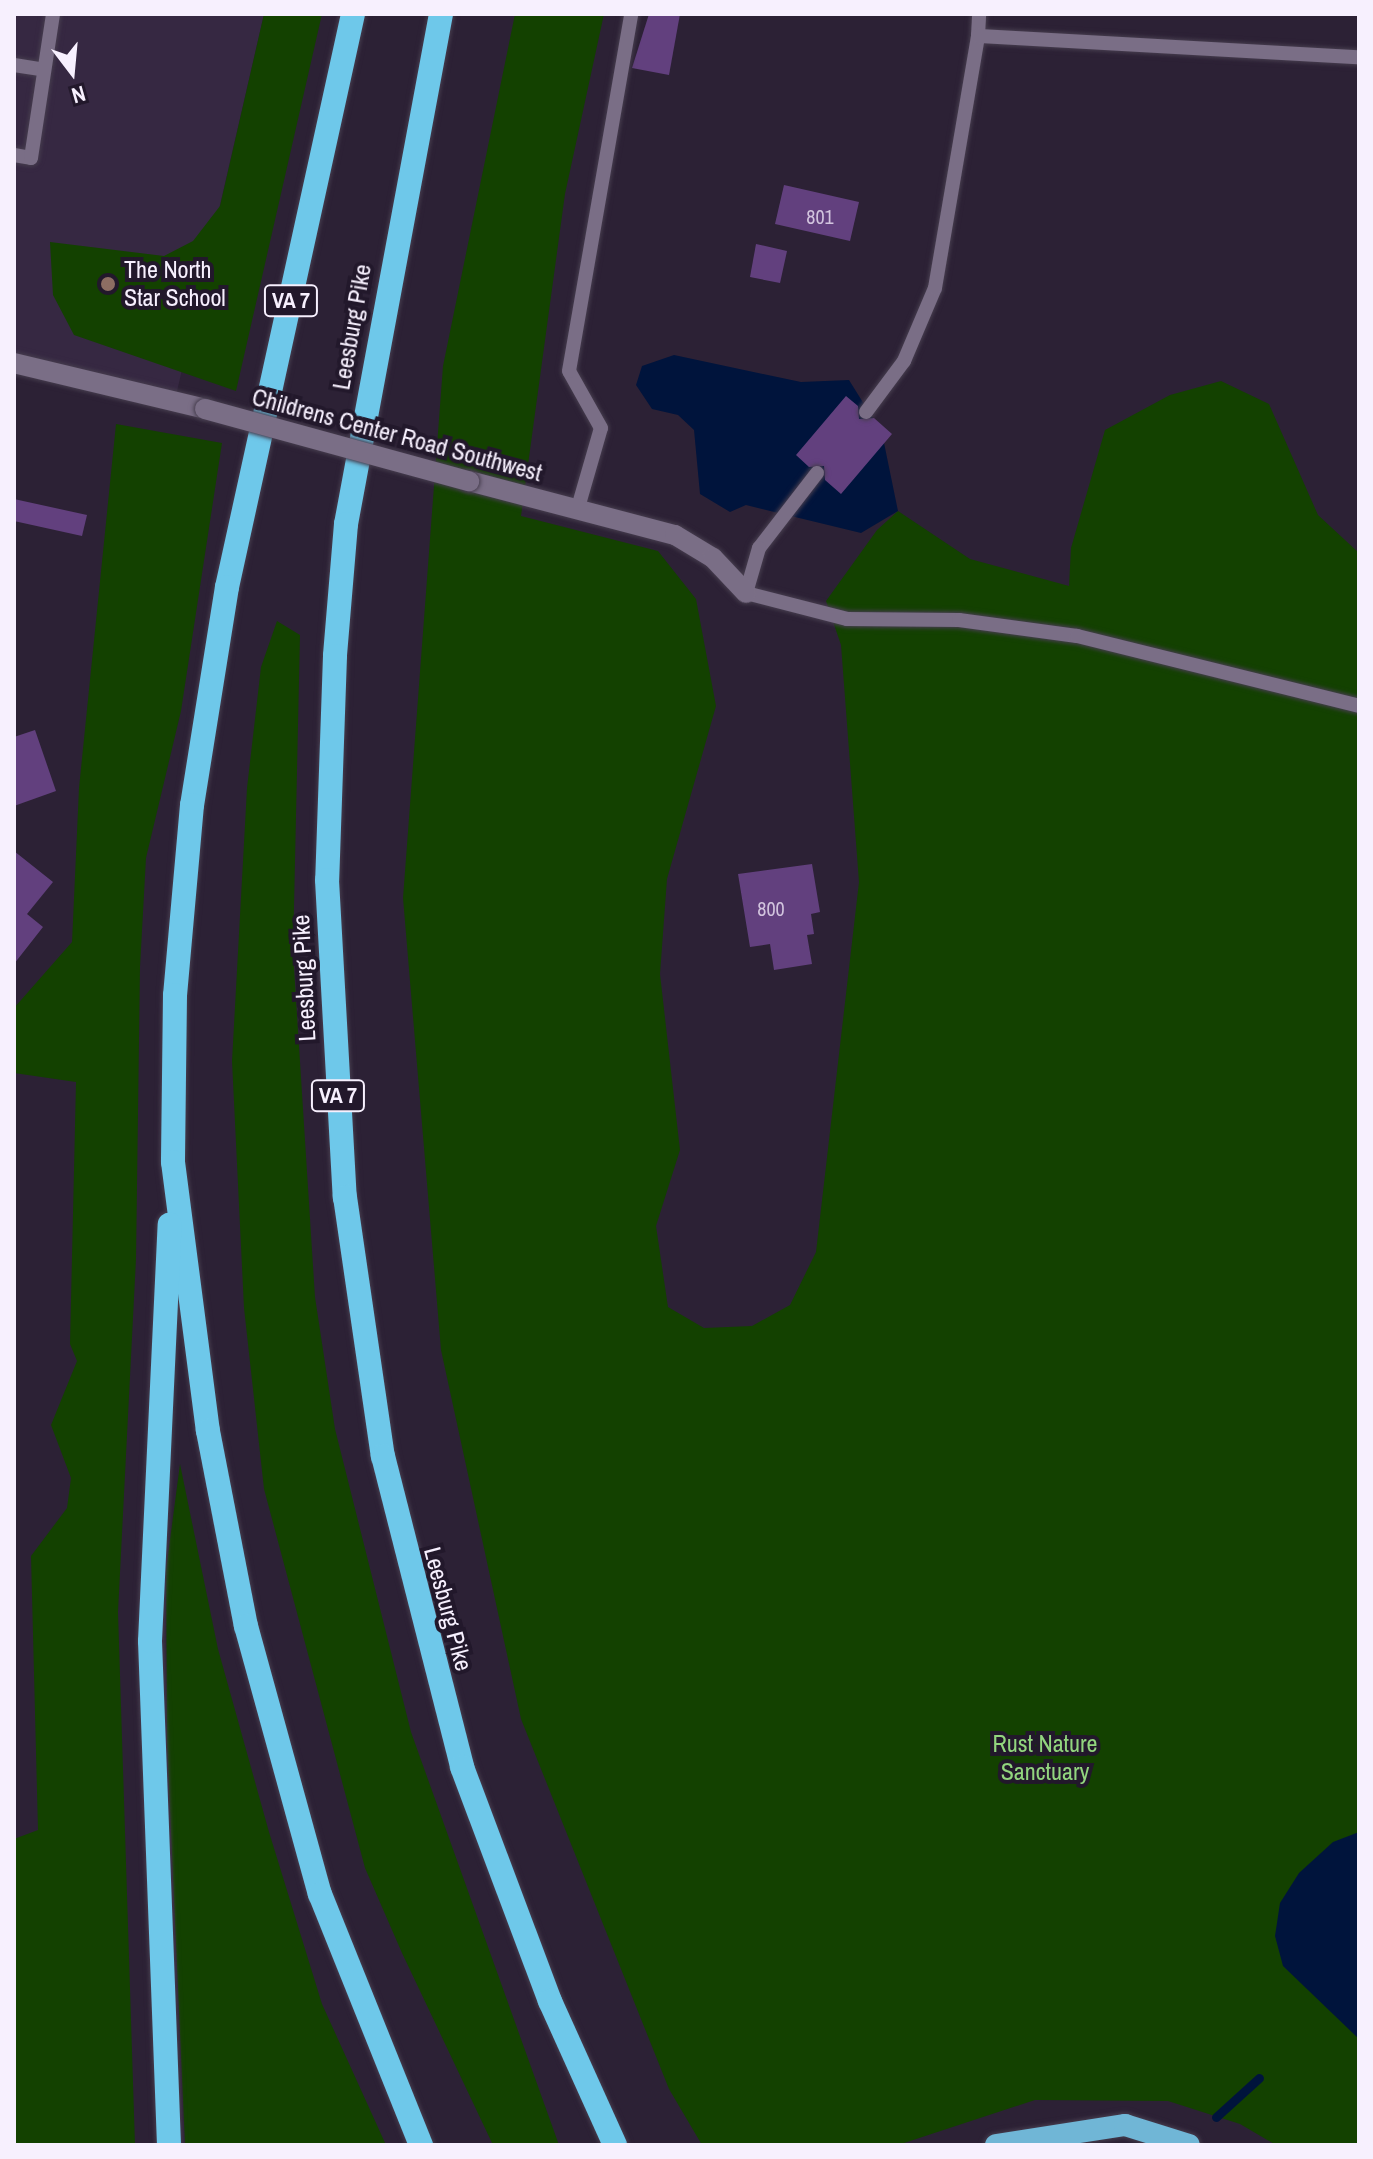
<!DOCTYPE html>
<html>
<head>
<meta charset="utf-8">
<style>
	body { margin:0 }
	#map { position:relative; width:1373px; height:2159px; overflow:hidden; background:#2c2135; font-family:"Archivo Narrow",sans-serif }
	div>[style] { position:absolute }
	.built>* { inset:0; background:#362842 }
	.green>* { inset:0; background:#134100 }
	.water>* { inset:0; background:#00143c }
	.stream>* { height:9px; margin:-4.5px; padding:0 4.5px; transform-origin:4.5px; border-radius:4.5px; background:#00143c }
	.building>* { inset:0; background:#62407e }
	.roads { filter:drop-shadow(0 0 2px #463d4e) drop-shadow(0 0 2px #463d4e) }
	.service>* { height:14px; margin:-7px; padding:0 7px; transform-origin:7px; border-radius:7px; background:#7a6e86 }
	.minor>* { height:20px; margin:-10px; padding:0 10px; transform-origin:10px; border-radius:10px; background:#7a6e86 }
	.trunk>* { height:22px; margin:-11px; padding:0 11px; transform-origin:11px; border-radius:11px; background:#70b6d6 }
	.motorway>* { height:24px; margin:-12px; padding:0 12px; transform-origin:12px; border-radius:12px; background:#6ec8ea }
	.bridges { filter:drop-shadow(0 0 2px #463d4e) drop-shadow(0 0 2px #463d4e) }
	.minor-bridge>* { height:20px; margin:-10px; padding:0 10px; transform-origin:10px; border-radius:10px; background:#7a6e86 }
	.dots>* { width:22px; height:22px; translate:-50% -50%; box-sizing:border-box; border:4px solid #22182b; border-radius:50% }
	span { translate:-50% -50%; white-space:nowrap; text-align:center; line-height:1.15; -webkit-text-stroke:8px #22182b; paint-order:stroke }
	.number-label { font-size:20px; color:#d2c4de }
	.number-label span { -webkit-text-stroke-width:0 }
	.shield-label span { padding:2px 6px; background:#22182b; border:2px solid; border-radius:6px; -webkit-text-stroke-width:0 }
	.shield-label { font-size:22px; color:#f7f0fe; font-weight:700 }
	.poi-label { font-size:24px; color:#f7f0fe }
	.left { translate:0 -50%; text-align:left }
	.street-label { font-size:24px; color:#f7f0fe }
	.park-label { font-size:24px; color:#92d57e }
	.frame { position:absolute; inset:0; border:16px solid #f7f0fe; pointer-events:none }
	.north { position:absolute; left:32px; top:32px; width:80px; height:80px; -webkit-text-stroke:6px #22182b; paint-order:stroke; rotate:164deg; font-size:22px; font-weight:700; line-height:32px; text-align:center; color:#f7f0fe }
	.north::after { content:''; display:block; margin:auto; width:28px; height:36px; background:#f7f0fe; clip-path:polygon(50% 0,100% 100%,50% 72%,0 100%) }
</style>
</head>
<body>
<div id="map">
	<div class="built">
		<i style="clip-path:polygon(14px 14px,264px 14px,175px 400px,14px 362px)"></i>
	</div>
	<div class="green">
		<i style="clip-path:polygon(264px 14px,322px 14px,236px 391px,74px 335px,53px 295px,50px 242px,164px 256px,193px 241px,220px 206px)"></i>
		<i style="clip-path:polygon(515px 14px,604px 14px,565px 194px,521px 516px,658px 551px,696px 599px,716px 706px,667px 879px,660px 974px,680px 1150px,656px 1226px,668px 1307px,704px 1328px,752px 1326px,790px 1305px,816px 1252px,859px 882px,841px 645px,826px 601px,877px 530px,898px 511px,970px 559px,1069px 586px,1071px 548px,1105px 430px,1170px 395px,1221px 381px,1269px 404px,1318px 515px,1359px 553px,1359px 2145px,1276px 2145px,1240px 2124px,1168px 2101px,1035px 2100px,898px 2145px,702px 2145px,669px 2089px,521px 1719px,441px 1350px,403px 898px,443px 366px)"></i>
		<i style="clip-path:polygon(116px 424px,222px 443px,181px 711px,146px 858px,140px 967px,136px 1259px,118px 1612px,135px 2145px,14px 2145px,14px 1839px,38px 1830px,31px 1556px,67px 1508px,71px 1478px,51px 1425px,77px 1361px,70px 1344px,76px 1082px,14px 1073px,14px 1008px,72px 942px,79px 788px)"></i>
		<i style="clip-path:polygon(277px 621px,300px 635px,293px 952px,315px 1297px,335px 1429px,411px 1732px,559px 2145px,493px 2145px,402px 1953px,365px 1868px,264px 1489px,244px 1308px,232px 1061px,247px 788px,261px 667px)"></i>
		<i style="clip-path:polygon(180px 1464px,218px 1649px,269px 1832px,322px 2004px,386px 2145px,185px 2145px,167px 1743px,166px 1570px)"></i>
	</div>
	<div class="water">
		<i style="clip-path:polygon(674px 355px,801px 382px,849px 380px,882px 433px,898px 511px,861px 533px,746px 505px,730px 512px,700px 494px,694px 430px,678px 415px,652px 409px,636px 385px,642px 366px)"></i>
		<i style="clip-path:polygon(1359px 1832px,1359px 2039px,1283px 1966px,1275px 1936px,1280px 1903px,1299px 1873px,1333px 1842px)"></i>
	</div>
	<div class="stream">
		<i style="left:1216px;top:2117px;width:58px;rotate:-42.2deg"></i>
	</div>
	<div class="building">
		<i style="clip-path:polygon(649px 14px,680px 14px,669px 75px,632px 68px)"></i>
		<i style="clip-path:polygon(784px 185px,859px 202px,850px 241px,775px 224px)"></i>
		<i style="clip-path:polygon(756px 244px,787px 251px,780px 283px,750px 277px)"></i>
		<i style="clip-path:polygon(846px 396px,858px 406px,859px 419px,874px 418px,892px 434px,841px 494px,825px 480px,824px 466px,809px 467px,796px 455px)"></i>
		<i style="clip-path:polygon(14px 499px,87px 515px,82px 536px,14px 521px)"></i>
		<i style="clip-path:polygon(35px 730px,56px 791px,14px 806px,14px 737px)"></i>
		<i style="clip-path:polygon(14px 851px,53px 882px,27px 914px,43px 927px,14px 964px)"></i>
		<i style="clip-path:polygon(812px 864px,820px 912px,811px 914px,814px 934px,807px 935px,812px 964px,774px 970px,770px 944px,750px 947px,738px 874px)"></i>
	</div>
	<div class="roads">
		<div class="service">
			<i style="left:978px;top:36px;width:22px;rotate:-87deg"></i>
			<i style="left:14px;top:65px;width:30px;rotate:9deg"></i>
			<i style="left:14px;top:155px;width:17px;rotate:10deg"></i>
			<i style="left:31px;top:158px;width:146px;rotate:-81.3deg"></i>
			<i style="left:866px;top:412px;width:64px;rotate:-53.3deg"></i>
			<i style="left:904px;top:361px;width:79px;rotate:-67deg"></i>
			<i style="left:935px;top:288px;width:256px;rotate:-80.3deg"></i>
			<i style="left:978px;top:36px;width:382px;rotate:3.2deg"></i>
			<i style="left:817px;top:473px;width:95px;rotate:127.7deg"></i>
			<i style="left:759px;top:548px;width:47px;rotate:106.1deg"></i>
			<i style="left:746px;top:593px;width:104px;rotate:14.4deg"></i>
			<i style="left:847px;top:619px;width:112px;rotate:0.5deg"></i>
			<i style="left:959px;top:620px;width:119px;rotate:7.7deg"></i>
			<i style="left:1077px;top:636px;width:291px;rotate:13.9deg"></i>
			<i style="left:577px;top:511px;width:86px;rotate:-73.9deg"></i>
			<i style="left:601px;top:428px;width:65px;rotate:-119.3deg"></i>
			<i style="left:569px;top:371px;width:362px;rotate:-80.1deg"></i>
		</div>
		<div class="minor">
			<i style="left:14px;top:363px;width:196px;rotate:13.5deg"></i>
			<i style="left:469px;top:481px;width:213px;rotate:14.7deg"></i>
			<i style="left:675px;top:535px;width:44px;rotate:31.2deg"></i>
			<i style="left:713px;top:558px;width:48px;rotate:46.7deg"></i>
		</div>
		<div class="trunk">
			<i style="left:996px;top:2145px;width:131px;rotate:-8.8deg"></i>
			<i style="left:1125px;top:2125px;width:67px;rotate:17.4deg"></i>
		</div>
		<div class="motorway">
			<i style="left:353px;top:14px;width:587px;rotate:102.4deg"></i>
			<i style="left:227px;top:587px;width:221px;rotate:99.1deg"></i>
			<i style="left:192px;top:805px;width:191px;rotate:95.1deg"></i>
			<i style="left:175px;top:995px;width:167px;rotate:90.7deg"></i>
			<i style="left:173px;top:1162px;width:271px;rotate:82.6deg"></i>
			<i style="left:208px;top:1431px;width:199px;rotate:79deg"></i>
			<i style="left:246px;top:1626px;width:278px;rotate:74.6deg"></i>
			<i style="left:320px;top:1894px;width:271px;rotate:68.1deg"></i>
			<i style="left:441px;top:14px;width:519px;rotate:100.55deg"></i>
			<i style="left:346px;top:524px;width:132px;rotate:94.8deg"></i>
			<i style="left:335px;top:656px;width:224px;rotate:92deg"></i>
			<i style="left:327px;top:880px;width:318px;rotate:86.8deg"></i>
			<i style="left:345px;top:1197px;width:262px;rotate:81.7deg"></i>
			<i style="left:383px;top:1456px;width:321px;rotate:75.7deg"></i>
			<i style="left:462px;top:1767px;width:250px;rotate:69.4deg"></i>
			<i style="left:550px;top:2001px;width:158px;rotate:65.7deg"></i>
			<i style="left:169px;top:2145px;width:504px;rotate:-92.16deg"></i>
			<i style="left:150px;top:1641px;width:417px;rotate:-87.3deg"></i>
		</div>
	</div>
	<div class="bridges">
		<div class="minor-bridge">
			<i style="left:205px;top:409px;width:274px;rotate:15.3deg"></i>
		</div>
	</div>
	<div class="dots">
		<i style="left:108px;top:284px;background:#8d6e63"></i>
	</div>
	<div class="number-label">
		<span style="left:820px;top:216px">801</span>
		<span style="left:771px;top:908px">800</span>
	</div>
	<div class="shield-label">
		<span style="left:291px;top:301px">VA 7</span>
		<span style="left:338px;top:1096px">VA 7</span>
	</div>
	<div class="poi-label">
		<span class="left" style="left:124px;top:284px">The North<br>Star School</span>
	</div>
	<div class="street-label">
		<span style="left:352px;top:327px;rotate:-80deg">Leesburg Pike</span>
		<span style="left:397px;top:435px;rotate:15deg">Childrens Center Road Southwest</span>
		<span style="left:304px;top:978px;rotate:-93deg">Leesburg Pike</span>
		<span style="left:448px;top:1609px;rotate:75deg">Leesburg Pike</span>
	</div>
	<div class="park-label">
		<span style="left:1045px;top:1758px">Rust Nature<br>Sanctuary</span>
	</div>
	<div class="frame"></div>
	<div class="north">N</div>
</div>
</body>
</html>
